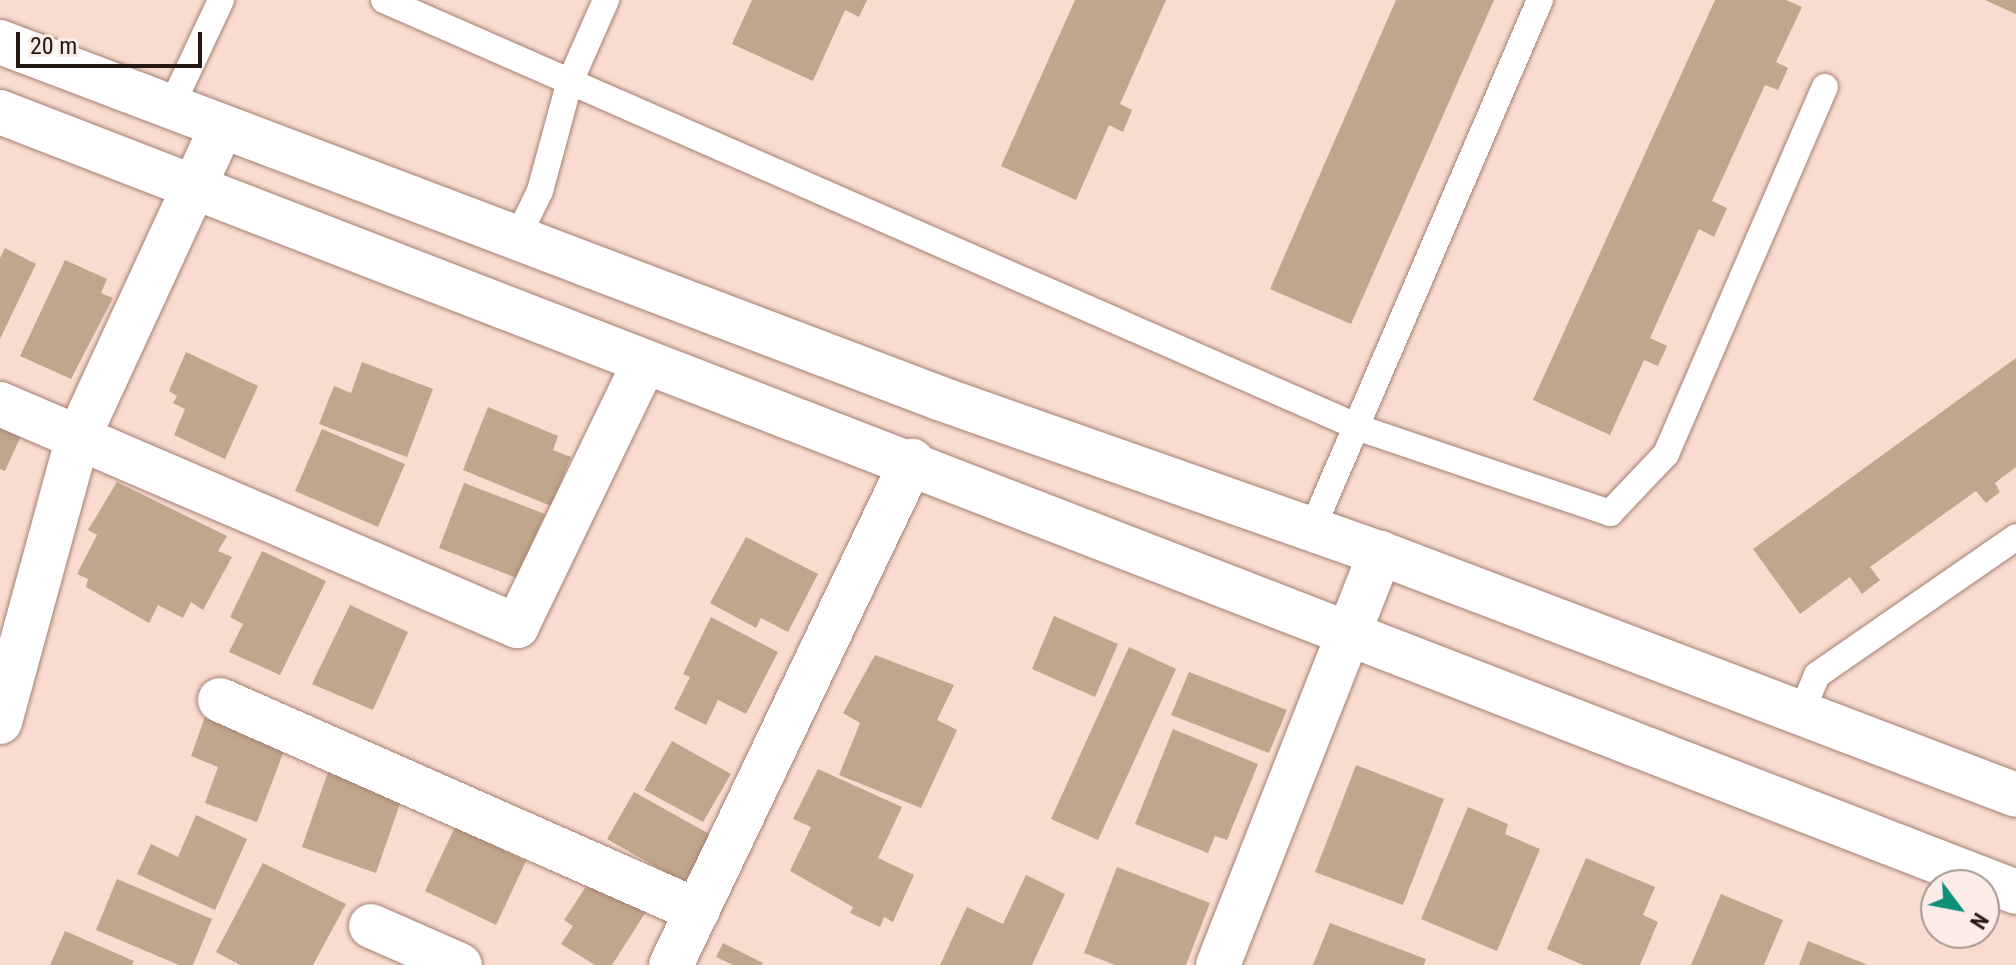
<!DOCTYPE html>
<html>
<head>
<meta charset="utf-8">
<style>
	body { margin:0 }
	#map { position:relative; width:2016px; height:965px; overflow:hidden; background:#fadbd0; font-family:"Roboto Condensed",sans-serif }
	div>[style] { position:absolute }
	.building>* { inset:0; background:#c0a68c }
	.roads { filter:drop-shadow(0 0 2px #a38073) drop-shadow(0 0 2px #a38073) }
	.service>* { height:26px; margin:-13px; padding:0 13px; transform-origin:13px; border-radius:13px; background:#fff }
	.minor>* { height:44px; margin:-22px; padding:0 22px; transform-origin:22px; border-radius:22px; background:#fff }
	.tertiary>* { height:44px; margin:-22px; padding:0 22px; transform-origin:22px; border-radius:22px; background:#fff }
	span { translate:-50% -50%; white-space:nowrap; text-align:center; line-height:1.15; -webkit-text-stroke:7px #fcece7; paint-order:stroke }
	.north { position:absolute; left:1920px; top:869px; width:80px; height:80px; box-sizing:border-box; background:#fcece7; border:2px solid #a69792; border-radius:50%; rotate:122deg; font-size:22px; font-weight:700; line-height:32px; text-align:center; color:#251813 }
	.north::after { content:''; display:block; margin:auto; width:28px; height:36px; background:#0e9179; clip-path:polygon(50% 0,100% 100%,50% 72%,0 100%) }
	.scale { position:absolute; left:16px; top:32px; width:186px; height:36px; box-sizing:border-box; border:4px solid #251813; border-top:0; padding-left:10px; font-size:24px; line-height:28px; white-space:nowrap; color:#251813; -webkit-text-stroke:6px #fcece7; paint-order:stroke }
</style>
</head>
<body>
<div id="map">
	<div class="building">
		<i style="clip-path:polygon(752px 0,867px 0,859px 17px,845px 10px,813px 81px,732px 44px)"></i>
		<i style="clip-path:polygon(1075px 0,1166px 0,1120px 104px,1132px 110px,1123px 132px,1109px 125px,1076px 200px,1001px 166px)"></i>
		<i style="clip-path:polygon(1396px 0,1494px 0,1351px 324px,1270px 289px)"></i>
		<i style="clip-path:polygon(1715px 0,1786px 0,1802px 7px,1776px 62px,1788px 68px,1778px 90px,1765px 85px,1712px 201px,1727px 208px,1714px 237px,1699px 229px,1650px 338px,1667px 346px,1658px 366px,1644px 360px,1610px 435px,1533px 400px)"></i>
		<i style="clip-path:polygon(1985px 0,2016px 0,2016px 14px)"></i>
		<i style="clip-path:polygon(5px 248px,36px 264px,0 339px,0 258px)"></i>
		<i style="clip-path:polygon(65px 260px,107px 279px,101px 293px,113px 298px,71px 379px,20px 356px)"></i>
		<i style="clip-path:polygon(186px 352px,258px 386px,225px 459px,174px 435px,185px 409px,173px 403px,177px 396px,169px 391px)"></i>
		<i style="clip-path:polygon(2016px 358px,2016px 467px,1995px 483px,2000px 492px,1986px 503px,1976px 491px,1870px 567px,1880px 580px,1862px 594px,1850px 577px,1800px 614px,1753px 549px)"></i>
		<i style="clip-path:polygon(362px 362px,433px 389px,407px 457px,319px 424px,334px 386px,351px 393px)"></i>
		<i style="clip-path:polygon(488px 407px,558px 436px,553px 450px,571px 457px,551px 506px,463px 470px)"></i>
		<i style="clip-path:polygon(0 418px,24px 429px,5px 471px,0 469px)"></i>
		<i style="clip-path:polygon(322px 429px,405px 464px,378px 527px,295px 491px)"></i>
		<i style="clip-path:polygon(117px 482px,227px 536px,218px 551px,232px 557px,203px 610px,191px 602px,183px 618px,158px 605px,149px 623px,86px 587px,88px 579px,77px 574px,97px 535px,88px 530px)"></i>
		<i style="clip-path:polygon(464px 483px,545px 514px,517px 578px,439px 548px)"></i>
		<i style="clip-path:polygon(746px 537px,818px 574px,788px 632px,761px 618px,756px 628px,710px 603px)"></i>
		<i style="clip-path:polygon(262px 551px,326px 581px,280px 675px,229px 652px,243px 624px,230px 617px)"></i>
		<i style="clip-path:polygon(350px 605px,408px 632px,373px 710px,312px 684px)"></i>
		<i style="clip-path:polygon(1054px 616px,1118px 644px,1095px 697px,1032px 669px)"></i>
		<i style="clip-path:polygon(711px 617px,778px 652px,746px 714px,718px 700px,706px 725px,674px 709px,690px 677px,683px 674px)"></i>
		<i style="clip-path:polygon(1129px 647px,1176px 669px,1098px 840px,1051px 819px)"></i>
		<i style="clip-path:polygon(875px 655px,954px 685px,937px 720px,957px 730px,921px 808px,839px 775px,860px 723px,843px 713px)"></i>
		<i style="clip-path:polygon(1189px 672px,1287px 710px,1269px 753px,1171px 715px)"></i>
		<i style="clip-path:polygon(205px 717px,285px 748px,257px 822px,205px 803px,218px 767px,191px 756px)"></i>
		<i style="clip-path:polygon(1173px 729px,1258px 764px,1227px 840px,1215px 836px,1208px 853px,1135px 824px)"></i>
		<i style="clip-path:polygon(672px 741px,731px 774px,703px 822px,644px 790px)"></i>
		<i style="clip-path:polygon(1356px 765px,1444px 799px,1403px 905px,1315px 872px)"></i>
		<i style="clip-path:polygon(329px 769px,403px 795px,376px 873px,302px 847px)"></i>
		<i style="clip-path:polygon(818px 769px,902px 807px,878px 858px,914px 875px,893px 922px,884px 917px,880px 927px,850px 913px,853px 907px,790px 871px,811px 827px,793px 819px)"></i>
		<i style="clip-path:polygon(634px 792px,711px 835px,684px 883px,607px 839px)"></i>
		<i style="clip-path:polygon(1468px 807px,1508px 824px,1505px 834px,1540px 849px,1497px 951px,1421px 919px)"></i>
		<i style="clip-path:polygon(196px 815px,247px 839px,215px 910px,137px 874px,151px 844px,178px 857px)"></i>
		<i style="clip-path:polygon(455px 827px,526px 861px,496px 925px,425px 891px)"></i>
		<i style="clip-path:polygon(1586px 858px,1655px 887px,1643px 915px,1658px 922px,1640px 965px,1583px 965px,1547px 949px)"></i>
		<i style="clip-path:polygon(263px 863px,346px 904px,313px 965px,240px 965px,216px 952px)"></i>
		<i style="clip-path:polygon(1117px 867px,1210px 903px,1186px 965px,1115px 965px,1084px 953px)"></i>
		<i style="clip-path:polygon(595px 873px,649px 907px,612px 965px,595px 965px,561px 944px,573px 926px,564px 920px)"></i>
		<i style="clip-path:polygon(1026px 875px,1065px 894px,1032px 965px,940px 965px,967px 907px,1003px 924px)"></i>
		<i style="clip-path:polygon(117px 879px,212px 919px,193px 965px,179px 965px,96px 930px)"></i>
		<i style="clip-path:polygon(1721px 894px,1783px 920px,1764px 965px,1691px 965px)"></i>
		<i style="clip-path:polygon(1330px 923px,1426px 959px,1424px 965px,1313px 965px)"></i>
		<i style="clip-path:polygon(65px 931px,134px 961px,132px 965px,50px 965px)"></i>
		<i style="clip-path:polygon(1808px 941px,1868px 965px,1799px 965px)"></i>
		<i style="clip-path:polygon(723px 943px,763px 963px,762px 965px,733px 965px,716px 957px)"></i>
	</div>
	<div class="roads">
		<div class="service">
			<i style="left:384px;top:0;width:1071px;rotate:23.67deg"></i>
			<i style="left:1365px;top:430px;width:259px;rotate:18.7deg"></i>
			<i style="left:1610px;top:513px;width:81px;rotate:-46.5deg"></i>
			<i style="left:1666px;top:454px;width:400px;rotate:-66.6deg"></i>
			<i style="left:170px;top:109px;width:120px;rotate:-64.9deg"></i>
			<i style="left:517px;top:238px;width:52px;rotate:-63.9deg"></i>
			<i style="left:540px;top:191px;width:111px;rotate:-74.8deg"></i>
			<i style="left:569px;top:84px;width:92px;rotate:-66.2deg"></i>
			<i style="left:1312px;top:529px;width:576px;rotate:-66.68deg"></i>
			<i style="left:1801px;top:713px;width:41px;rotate:-67.2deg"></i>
			<i style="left:1817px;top:675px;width:242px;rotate:-34.7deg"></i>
		</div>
		<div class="minor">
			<i style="left:0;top:404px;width:563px;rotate:23.24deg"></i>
			<i style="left:517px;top:626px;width:292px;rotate:-64.2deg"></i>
			<i style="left:220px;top:700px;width:522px;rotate:23.82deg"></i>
			<i style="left:0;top:722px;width:292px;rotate:-74.7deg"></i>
			<i style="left:77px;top:440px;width:344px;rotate:-65.2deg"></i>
			<i style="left:371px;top:926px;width:97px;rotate:23.7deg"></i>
			<i style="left:671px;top:965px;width:559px;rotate:-64.44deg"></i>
			<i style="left:1218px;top:965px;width:443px;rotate:-68.5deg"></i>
		</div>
		<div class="tertiary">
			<i style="left:0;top:42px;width:1004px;rotate:20.76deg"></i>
			<i style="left:939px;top:398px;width:467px;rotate:19.4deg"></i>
			<i style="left:1380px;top:553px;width:680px;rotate:20.83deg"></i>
			<i style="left:0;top:112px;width:2162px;rotate:21.15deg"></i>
		</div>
	</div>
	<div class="north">N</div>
	<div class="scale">20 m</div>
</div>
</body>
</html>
